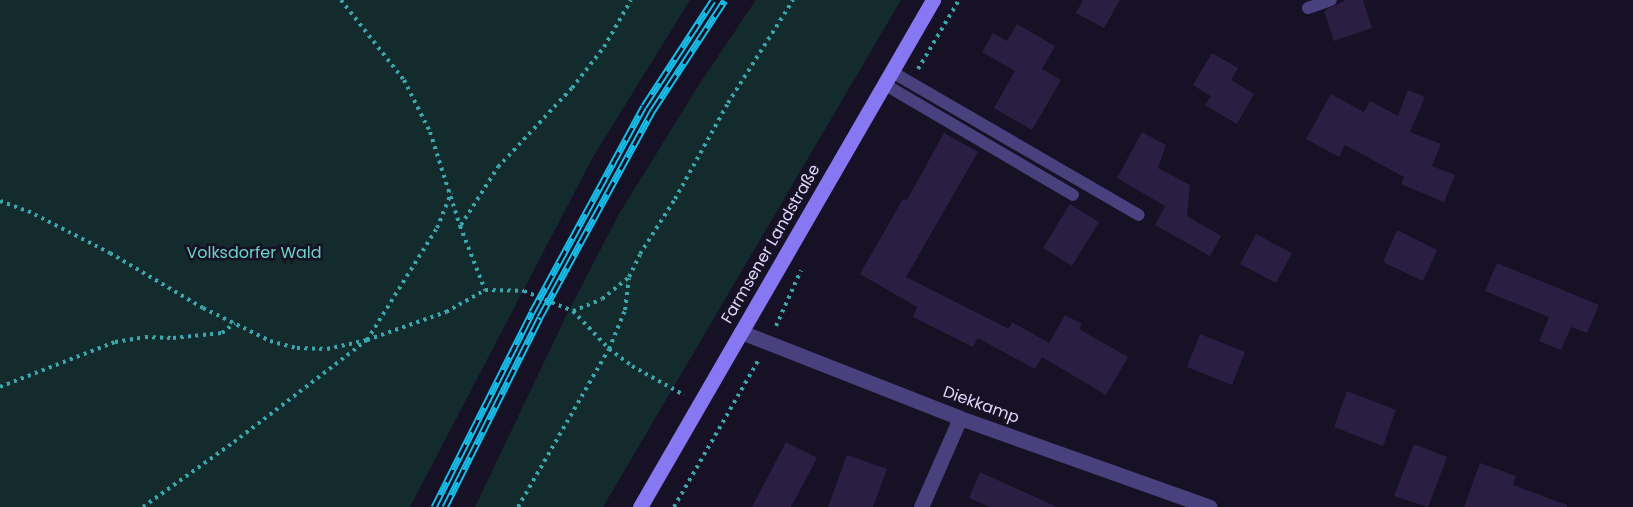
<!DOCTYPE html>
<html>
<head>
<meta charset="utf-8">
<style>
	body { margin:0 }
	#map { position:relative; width:1633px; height:507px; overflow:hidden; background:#161124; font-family:Poppins,sans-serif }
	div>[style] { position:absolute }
	.green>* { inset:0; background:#142b2d }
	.building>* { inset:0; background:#2a1f43 }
	.path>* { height:4px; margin-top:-2px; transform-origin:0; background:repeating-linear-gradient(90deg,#3ba7ac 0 3px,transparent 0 7.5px) }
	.service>* { height:12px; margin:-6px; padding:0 6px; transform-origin:6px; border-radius:6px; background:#49407e }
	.minor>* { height:15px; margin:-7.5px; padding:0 7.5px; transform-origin:7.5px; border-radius:7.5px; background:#49407e }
	.secondary>* { height:15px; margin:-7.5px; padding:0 7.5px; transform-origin:7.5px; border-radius:7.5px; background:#8877f2 }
	.rail>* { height:7px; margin-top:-3.5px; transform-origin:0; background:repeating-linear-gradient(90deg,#161124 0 14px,#16bde9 0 28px); box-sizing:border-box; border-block:2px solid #16bde9 }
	span { translate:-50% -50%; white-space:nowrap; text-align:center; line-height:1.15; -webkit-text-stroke:5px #161124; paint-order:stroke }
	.street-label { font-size:16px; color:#dfd7fb }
	.park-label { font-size:16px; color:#6ad5c6 }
</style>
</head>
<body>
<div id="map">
	<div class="green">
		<i style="clip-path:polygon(0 0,690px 0,593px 157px,410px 507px,0 507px)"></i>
		<i style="clip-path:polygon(756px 0,901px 0,603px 507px,475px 507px,567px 314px,619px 214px,700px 83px)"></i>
	</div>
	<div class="building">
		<i style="clip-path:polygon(1083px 0,1120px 0,1104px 28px,1076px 13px)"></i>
		<i style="clip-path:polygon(1346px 0,1363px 0,1372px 28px,1334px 41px,1324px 11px)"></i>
		<i style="clip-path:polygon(1017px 24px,1055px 46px,1042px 69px,1061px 80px,1032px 130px,994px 108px,1015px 71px,982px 52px,993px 33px,1007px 41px)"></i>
		<i style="clip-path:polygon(1212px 53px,1238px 68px,1231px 80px,1254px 94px,1237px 124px,1205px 105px,1211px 96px,1193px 85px)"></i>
		<i style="clip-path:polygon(1408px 90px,1425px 97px,1410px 132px,1441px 144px,1432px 166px,1455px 175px,1444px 202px,1401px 184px,1404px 177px,1345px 145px,1339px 157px,1306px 139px,1331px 94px,1364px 112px,1370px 101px,1398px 116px)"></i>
		<i style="clip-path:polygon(1142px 132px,1166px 145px,1158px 168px,1190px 185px,1187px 216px,1221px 236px,1210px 256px,1155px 225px,1165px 206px,1117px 178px)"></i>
		<i style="clip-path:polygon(944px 133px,978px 152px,906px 277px,1009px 329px,1012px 322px,1049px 343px,1065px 315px,1082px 324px,1079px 329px,1128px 357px,1106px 395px,1042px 357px,1035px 369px,978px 338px,973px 347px,913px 317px,917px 307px,860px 274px,903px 199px,907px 200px)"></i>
		<i style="clip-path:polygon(1070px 204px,1099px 222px,1072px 266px,1043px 248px)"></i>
		<i style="clip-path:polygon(1397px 230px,1437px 250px,1423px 281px,1383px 262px)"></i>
		<i style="clip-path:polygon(1256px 234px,1292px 253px,1276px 283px,1240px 264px)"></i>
		<i style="clip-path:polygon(1497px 263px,1599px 305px,1587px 333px,1571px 327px,1561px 350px,1539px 341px,1549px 317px,1485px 291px)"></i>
		<i style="clip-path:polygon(1200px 334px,1245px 352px,1232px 385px,1187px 367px)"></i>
		<i style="clip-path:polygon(1347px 391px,1396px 410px,1383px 446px,1334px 427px)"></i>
		<i style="clip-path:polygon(786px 442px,817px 458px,791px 507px,752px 507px)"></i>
		<i style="clip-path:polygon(1414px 444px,1447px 457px,1428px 507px,1394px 496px)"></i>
		<i style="clip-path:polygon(847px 455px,887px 469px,873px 507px,828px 507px)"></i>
		<i style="clip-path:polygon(1480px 463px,1516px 476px,1513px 485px,1567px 505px,1567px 507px,1464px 507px)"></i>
		<i style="clip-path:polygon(980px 472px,1057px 507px,990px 507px,969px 498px)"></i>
	</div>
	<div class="path">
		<i style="left:341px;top:0;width:102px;rotate:51.8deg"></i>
		<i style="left:404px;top:80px;width:58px;rotate:63.4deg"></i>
		<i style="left:430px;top:132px;width:99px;rotate:72.3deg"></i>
		<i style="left:460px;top:226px;width:69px;rotate:68.7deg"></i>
		<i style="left:918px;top:69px;width:80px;rotate:-59.3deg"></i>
		<i style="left:0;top:201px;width:30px;rotate:20deg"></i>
		<i style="left:28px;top:211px;width:92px;rotate:27.1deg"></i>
		<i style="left:110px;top:253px;width:108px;rotate:30.6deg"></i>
		<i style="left:203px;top:308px;width:75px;rotate:26.2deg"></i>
		<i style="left:270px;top:341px;width:28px;rotate:15deg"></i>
		<i style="left:297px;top:348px;width:30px;rotate:2deg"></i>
		<i style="left:327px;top:349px;width:41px;rotate:-12.7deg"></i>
		<i style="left:367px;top:340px;width:84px;rotate:-19.5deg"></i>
		<i style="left:446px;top:312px;width:45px;rotate:-29.4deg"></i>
		<i style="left:485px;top:290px;width:39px;rotate:1deg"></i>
		<i style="left:524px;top:291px;width:53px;rotate:22.2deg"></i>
		<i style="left:573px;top:311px;width:31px;rotate:-22deg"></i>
		<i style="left:602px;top:299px;width:35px;rotate:-39deg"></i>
		<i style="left:629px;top:277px;width:25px;rotate:-64deg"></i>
		<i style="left:640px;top:254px;width:65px;rotate:-57.5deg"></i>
		<i style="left:675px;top:199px;width:110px;rotate:-61.1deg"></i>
		<i style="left:728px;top:103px;width:122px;rotate:-57.7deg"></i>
		<i style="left:461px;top:225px;width:69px;rotate:-57.5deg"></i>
		<i style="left:498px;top:167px;width:108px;rotate:-46.9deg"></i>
		<i style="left:572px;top:88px;width:52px;rotate:-52deg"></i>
		<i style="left:604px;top:47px;width:54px;rotate:-60.1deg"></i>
		<i style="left:573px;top:311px;width:52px;rotate:46.5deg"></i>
		<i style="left:609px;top:349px;width:29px;rotate:36deg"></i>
		<i style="left:632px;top:366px;width:60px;rotate:29.1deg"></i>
		<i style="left:776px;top:326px;width:61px;rotate:-65.9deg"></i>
		<i style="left:0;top:387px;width:123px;rotate:-21.4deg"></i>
		<i style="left:115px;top:342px;width:30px;rotate:-9deg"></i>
		<i style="left:145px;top:337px;width:28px;rotate:2deg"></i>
		<i style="left:173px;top:338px;width:49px;rotate:-5.8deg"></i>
		<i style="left:222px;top:333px;width:16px;rotate:-38deg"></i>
		<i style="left:143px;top:507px;width:112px;rotate:-35.5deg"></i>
		<i style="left:234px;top:442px;width:168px;rotate:-37.5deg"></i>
		<i style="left:367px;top:340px;width:132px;rotate:-58deg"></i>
		<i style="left:437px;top:228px;width:38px;rotate:-68deg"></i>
		<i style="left:518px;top:507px;width:182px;rotate:-60.1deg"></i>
		<i style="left:609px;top:349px;width:42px;rotate:-67.7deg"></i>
		<i style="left:625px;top:310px;width:32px;rotate:-83deg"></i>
		<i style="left:674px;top:507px;width:171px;rotate:-60.1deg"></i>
	</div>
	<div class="service">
		<i style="left:1308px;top:8px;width:24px;rotate:-19deg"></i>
		<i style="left:892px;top:72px;width:285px;rotate:30.1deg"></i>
		<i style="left:884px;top:84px;width:219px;rotate:30.4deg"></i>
	</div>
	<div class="minor">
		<i style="left:741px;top:332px;width:235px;rotate:21.4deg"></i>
		<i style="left:960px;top:418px;width:265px;rotate:19.6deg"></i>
		<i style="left:921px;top:507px;width:97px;rotate:-66.3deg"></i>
	</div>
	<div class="secondary">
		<i style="left:640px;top:507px;width:586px;rotate:-59.98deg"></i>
	</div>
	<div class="rail">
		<i style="left:434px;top:507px;width:218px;rotate:-63.3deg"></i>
		<i style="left:532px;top:312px;width:234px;rotate:-61.5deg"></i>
		<i style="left:644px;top:106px;width:126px;rotate:-56.9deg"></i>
		<i style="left:445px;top:507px;width:212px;rotate:-63.4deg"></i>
		<i style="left:540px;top:317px;width:236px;rotate:-61.4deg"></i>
		<i style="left:653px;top:110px;width:131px;rotate:-56.8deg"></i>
	</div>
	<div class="street-label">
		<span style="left:771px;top:244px;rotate:-60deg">Farmsener Landstraße</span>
		<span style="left:981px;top:405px;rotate:20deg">Diekkamp</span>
	</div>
	<div class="park-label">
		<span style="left:254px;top:253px">Volksdorfer Wald</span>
	</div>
</div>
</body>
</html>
